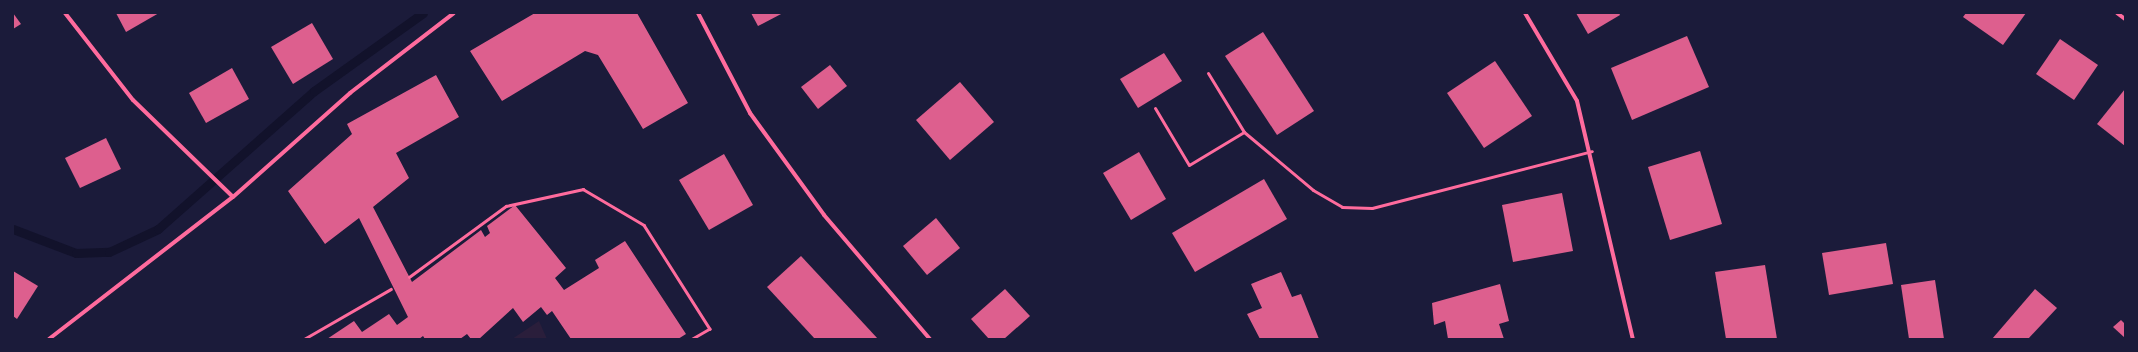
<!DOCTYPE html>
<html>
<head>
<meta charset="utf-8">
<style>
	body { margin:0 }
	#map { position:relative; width:2138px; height:352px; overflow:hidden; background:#1b1b3a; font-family:Lato,sans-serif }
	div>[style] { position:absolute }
	.green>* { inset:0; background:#2a1e3b }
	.stream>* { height:9px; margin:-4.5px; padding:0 4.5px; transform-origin:4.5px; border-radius:4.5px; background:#12122b }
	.building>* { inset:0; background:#dd5f8e }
	.path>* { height:2.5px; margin:-1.25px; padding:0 1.25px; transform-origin:1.25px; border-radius:1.25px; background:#ff6b9d }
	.service>* { height:3px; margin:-1.5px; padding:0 1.5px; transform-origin:1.5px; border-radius:1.5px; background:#ff6b9d }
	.minor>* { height:4px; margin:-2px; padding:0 2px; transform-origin:2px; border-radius:2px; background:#ff6b9d }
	span { translate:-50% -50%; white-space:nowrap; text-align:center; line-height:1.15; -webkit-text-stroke:3px #1b1b3a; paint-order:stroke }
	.frame { position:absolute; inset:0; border:14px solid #1b1b3a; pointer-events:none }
</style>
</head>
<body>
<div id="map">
	<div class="green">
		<i style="clip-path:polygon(539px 321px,547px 339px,512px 339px)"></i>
	</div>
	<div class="stream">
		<i style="left:13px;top:229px;width:67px;rotate:20.9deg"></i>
		<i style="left:76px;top:253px;width:33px;rotate:-2deg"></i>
		<i style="left:109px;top:252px;width:54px;rotate:-25.1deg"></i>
		<i style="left:158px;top:229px;width:208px;rotate:-41.5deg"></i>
		<i style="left:314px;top:91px;width:134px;rotate:-35.6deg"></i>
	</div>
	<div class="building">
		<i style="clip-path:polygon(13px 13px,21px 24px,13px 29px)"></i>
		<i style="clip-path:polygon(116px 13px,159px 13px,126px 32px)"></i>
		<i style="clip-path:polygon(535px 13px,637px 13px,688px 103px,643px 129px,598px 55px,585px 51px,502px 101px,470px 51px)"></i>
		<i style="clip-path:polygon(751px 13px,783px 13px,758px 26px)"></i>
		<i style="clip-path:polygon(1576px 13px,1619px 13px,1620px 15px,1588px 34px)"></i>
		<i style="clip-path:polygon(1966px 13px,2026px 13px,2003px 45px,1963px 17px)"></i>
		<i style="clip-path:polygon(312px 23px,333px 59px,293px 84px,271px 47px)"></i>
		<i style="clip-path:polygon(1263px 32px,1314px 111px,1277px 135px,1225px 56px)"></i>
		<i style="clip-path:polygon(1687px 36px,1709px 87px,1632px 120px,1611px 68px)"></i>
		<i style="clip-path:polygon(2060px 39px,2098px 65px,2074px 100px,2036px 74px)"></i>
		<i style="clip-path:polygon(1164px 53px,1182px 81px,1138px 108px,1120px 79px)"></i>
		<i style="clip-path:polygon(1495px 61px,1532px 116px,1484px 148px,1447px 93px)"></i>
		<i style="clip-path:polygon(830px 65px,847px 86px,818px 109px,801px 87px)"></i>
		<i style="clip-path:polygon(232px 68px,249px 99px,206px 123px,189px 93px)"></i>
		<i style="clip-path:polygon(436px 75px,459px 117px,396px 153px,409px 178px,373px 207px,412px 282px,481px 230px,485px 237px,490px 233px,487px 226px,515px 205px,566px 268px,555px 278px,564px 290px,599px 268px,595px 260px,625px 241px,686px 334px,678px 339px,571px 339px,552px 311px,547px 315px,541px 307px,523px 322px,513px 308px,479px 339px,471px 339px,467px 334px,460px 339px,425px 339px,423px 336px,419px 339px,327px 339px,354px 321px,362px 332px,389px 314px,397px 325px,408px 317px,359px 218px,325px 244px,288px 191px,352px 134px,347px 124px)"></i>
		<i style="clip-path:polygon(960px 82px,994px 122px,950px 160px,916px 120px)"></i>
		<i style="clip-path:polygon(2125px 89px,2125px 146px,2097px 124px)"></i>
		<i style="clip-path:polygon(106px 138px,121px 169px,80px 188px,65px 158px)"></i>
		<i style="clip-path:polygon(1700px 151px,1722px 224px,1670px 240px,1648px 167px)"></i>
		<i style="clip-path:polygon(1139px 152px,1166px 199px,1131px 220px,1103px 173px)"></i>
		<i style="clip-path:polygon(724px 154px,753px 205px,709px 230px,679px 180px)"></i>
		<i style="clip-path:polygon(1264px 179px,1287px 219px,1195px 272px,1172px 233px)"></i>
		<i style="clip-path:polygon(1562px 193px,1573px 251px,1513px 262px,1502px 205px)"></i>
		<i style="clip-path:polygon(936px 218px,960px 248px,927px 275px,903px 246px)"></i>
		<i style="clip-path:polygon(1886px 243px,1893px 284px,1829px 295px,1822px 253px)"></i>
		<i style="clip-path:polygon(801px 256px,841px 299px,878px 339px,815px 339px,767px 287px)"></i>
		<i style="clip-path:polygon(1765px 265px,1777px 339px,1726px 339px,1715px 272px)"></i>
		<i style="clip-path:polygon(13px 271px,38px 286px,17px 319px,13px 316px)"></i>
		<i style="clip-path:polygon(1281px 272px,1292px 297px,1301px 294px,1319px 339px,1260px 339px,1247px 314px,1262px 308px,1251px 284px)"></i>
		<i style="clip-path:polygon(1935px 280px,1944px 339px,1909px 339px,1901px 285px)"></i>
		<i style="clip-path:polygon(1500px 284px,1509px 321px,1499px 324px,1504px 339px,1448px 339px,1445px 321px,1434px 325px,1432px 303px)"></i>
		<i style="clip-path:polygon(1005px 289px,1030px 316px,1004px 339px,989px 339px,971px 319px)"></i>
		<i style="clip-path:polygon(2035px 289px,2057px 308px,2028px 339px,1992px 339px)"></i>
		<i style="clip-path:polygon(2121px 320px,2125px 324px,2125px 338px,2113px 327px)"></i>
	</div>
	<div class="path">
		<i style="left:409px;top:277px;width:120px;rotate:-36.2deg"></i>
		<i style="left:506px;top:206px;width:79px;rotate:-12.4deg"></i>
		<i style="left:583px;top:189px;width:71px;rotate:30.5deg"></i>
		<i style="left:644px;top:225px;width:123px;rotate:57.6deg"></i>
		<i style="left:710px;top:329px;width:20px;rotate:150deg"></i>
		<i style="left:304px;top:339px;width:100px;rotate:-29.9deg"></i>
	</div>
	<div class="service">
		<i style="left:1208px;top:73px;width:69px;rotate:58.6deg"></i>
		<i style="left:1244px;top:132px;width:90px;rotate:40deg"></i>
		<i style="left:1313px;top:190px;width:34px;rotate:30deg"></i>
		<i style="left:1342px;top:207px;width:30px;rotate:2deg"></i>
		<i style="left:1372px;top:208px;width:227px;rotate:-14.5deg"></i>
		<i style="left:1155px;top:108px;width:66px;rotate:59.2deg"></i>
		<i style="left:1189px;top:165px;width:64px;rotate:-31deg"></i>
	</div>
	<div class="minor">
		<i style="left:65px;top:13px;width:110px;rotate:52deg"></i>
		<i style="left:133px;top:100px;width:139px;rotate:44.1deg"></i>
		<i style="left:698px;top:13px;width:113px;rotate:62.5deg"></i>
		<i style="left:750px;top:113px;width:126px;rotate:54deg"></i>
		<i style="left:824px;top:215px;width:163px;rotate:49.5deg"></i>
		<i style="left:1525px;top:13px;width:102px;rotate:59.4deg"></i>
		<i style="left:1577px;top:101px;width:244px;rotate:76.8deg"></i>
		<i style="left:2117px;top:13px;width:10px;rotate:37deg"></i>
		<i style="left:49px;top:339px;width:232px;rotate:-37.7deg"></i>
		<i style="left:233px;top:197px;width:157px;rotate:-41.6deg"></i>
		<i style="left:350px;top:93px;width:131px;rotate:-37.6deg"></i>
	</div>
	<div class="frame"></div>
</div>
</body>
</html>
